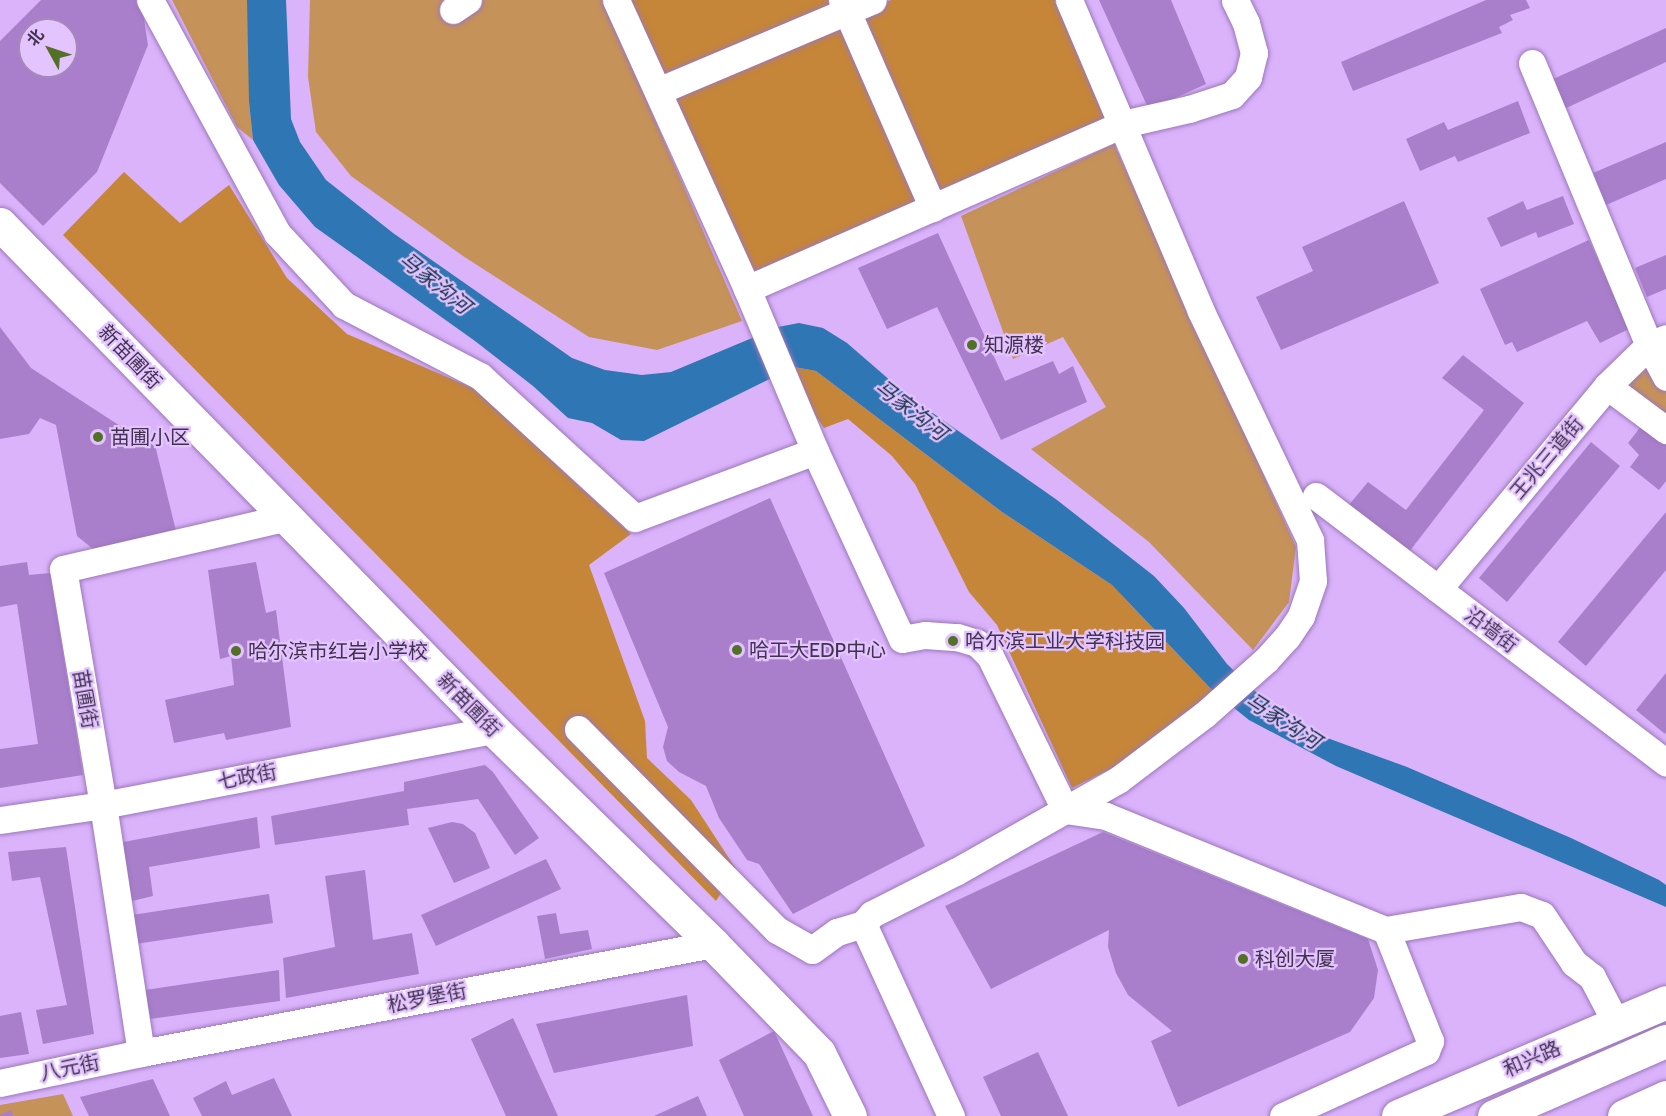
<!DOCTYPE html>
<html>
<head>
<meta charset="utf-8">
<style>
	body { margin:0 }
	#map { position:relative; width:1666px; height:1116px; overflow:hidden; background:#dab3fb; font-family:Cabin,"Noto Sans SC",sans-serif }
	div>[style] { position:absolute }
	.green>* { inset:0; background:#c59259 }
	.forest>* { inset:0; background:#c58639 }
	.water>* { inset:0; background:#2f76b4 }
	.building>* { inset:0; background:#a97fcc }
	.roads { filter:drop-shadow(0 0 2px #9c77bb) drop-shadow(0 0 2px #9c77bb) }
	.minor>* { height:27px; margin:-13.5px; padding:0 13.5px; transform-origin:13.5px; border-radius:13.5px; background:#fff }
	.major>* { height:33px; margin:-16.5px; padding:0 16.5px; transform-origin:16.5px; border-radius:16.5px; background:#fff }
	.highway>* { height:33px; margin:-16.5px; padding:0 16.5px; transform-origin:16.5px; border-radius:16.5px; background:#fff }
	.dots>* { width:16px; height:16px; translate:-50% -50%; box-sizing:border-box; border:3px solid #e3c4fe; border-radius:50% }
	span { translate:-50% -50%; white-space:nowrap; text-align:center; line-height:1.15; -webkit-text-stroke:4.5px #e3c4fe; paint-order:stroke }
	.poi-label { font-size:20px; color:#423250 }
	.left { translate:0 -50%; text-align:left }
	.street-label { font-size:20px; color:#423250 }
	.water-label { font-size:21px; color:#0f2d47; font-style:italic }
	.north { position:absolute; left:18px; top:18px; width:60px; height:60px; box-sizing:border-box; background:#e3c4fe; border:2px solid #a38ab8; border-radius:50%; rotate:310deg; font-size:16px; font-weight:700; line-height:24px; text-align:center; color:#423250 }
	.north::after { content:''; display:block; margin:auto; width:21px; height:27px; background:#527026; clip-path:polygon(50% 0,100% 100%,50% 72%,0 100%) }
</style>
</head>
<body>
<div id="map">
	<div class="green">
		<i style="clip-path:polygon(172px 0,249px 0,249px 102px,253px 140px,237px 127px)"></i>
		<i style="clip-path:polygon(310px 0,603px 0,742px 321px,657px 350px,589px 337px,463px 256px,351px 176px,316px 132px,308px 77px)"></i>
		<i style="clip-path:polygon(1114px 144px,1296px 547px,1289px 602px,1253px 650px,1149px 542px,1031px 449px,1106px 407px,1063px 337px,1013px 359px,961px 216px)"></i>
		<i style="clip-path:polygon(1649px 345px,1666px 382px,1666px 423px,1615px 385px)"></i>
		<i style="clip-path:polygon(63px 1094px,73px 1116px,0 1116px,0 1105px)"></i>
	</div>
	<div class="forest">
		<i style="clip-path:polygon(630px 0,834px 0,838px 8px,667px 78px)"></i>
		<i style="clip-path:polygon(891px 0,1059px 0,1112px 120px,935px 196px,856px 15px)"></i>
		<i style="clip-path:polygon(843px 20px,922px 202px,753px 277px,668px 95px)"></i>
		<i style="clip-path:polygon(124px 172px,180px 223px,229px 185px,287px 278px,347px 334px,475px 389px,631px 534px,589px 565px,645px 721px,647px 758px,691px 800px,736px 869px,716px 901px,63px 235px)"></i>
		<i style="clip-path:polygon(794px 367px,816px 371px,1002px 512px,1112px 585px,1213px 691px,1134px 757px,1072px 788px,997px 625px,969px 592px,915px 484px,892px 456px,848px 419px,824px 428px,801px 395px)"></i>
	</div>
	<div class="water">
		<i style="clip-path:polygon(247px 0,286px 0,291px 119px,300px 142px,326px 180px,393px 233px,572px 358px,605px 370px,642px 375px,671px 372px,778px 327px,799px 323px,823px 328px,847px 343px,907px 395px,1057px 500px,1154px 576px,1184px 608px,1227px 664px,1279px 714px,1319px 735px,1407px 767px,1571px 838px,1659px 880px,1666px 885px,1666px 907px,1336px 766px,1249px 720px,1213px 691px,1112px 585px,1002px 512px,816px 371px,794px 367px,644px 441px,621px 440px,592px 423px,568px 418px,533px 386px,475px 341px,315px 227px,279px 185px,253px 140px,249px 102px)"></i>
	</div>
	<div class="building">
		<i style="clip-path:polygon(evenodd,41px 0,141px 0,148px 45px,97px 172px,43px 226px,0 183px,0 41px,41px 0,30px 30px,66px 30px,66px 66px,30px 66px,30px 30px)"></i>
		<i style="clip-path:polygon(1099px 0,1171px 0,1206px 84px,1149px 110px)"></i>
		<i style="clip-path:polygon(1486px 0,1526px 0,1530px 8px,1510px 15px,1513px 20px,1499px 27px,1502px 33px,1353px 91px,1341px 62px)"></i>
		<i style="clip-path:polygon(1666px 28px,1666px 62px,1564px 109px,1551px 80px)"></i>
		<i style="clip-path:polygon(1518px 101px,1530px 133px,1458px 162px,1455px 156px,1420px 171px,1406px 139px,1444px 122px,1448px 130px)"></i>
		<i style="clip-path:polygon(1666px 142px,1666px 179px,1606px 205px,1593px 173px)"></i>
		<i style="clip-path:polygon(1563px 196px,1574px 224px,1538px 238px,1536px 232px,1501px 247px,1487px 218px,1523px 201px,1527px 210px)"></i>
		<i style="clip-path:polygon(1404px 201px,1439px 283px,1281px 350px,1256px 297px,1313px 271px,1302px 247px)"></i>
		<i style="clip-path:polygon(938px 233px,1005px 381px,1053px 361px,1059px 374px,1073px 366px,1087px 402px,1001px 440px,937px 307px,887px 329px,858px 268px)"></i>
		<i style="clip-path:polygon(1589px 240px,1629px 329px,1600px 343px,1587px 321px,1517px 352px,1512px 342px,1505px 345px,1480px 289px)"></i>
		<i style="clip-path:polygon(1666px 255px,1666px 289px,1647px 297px,1635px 268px)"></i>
		<i style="clip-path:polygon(0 327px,31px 368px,134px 435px,155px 445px,176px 531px,93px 549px,77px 536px,56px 425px,40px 418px,29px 434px,0 439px)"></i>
		<i style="clip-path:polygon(1463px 355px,1524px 403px,1409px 552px,1348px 506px,1368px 482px,1406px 510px,1484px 410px,1442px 378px)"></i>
		<i style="clip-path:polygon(1646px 420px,1666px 436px,1666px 481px,1659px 490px,1630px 467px,1639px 455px,1628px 443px)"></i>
		<i style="clip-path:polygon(1591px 442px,1620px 466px,1507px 602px,1479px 578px)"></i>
		<i style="clip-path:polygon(770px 498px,925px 846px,793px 914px,759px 864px,747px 860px,719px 818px,706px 786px,679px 772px,667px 761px,663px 747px,668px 727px,604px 573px)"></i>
		<i style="clip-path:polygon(1666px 512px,1666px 570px,1586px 666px,1558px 642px)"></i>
		<i style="clip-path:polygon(27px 562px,29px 575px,50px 573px,83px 775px,0 788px,0 749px,38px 744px,17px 604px,0 607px,0 566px)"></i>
		<i style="clip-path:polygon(256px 562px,266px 613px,276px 610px,291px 727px,226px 740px,224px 733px,174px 743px,165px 700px,234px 685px,231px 656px,220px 659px,208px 570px)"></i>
		<i style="clip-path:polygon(1666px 673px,1666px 732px,1665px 734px,1636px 710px)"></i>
		<i style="clip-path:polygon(485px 765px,493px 772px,539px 838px,515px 855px,478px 799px,407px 809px,409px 825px,275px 845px,271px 816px,404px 791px,404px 782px)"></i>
		<i style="clip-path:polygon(257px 817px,260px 848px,149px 867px,153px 896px,128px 902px,118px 843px)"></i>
		<i style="clip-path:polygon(452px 822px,463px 824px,475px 833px,490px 868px,454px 883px,428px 828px)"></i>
		<i style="clip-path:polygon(1103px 832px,1368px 939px,1378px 970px,1374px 998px,1350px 1032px,1178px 1107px,1151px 1041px,1172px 1031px,1128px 995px,1116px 973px,1108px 947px,1109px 930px,991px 989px,945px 906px)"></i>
		<i style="clip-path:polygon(66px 847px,94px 1034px,43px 1044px,36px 1010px,67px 1005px,40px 877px,12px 881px,8px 852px)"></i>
		<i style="clip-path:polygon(546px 859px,561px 889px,436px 946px,421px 915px)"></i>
		<i style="clip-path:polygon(365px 870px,373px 940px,412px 933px,419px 974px,286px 998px,283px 958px,335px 947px,325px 876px)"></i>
		<i style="clip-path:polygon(269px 894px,273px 923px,136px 944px,132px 915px)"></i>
		<i style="clip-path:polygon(556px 913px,560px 934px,588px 930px,592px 949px,545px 959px,537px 916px)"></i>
		<i style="clip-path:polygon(279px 970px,280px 1001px,150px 1019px,145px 990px)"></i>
		<i style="clip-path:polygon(687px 995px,693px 1046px,554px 1073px,536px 1024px)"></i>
		<i style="clip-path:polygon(21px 1012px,29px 1054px,0 1058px,0 1016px)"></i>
		<i style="clip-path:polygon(513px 1018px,558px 1116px,506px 1116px,471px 1039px)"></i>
		<i style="clip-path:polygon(774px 1031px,813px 1116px,744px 1116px,719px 1060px)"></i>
		<i style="clip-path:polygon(1038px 1052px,1068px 1116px,1001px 1116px,983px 1077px)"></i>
		<i style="clip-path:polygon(274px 1078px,292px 1116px,202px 1116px,193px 1098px,226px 1081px,232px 1095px)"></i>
		<i style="clip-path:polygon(153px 1079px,170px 1116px,89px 1116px,80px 1097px)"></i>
		<i style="clip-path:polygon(698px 1096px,707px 1116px,654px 1116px)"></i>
		<i style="clip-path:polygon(11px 1110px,13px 1116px,0 1116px,0 1115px)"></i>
	</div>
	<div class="roads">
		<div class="minor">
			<i style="left:150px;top:0;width:265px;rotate:61.4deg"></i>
			<i style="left:277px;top:233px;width:98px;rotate:47.1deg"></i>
			<i style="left:344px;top:305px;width:153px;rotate:27.6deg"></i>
			<i style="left:480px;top:376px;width:210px;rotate:42.5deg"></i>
			<i style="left:635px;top:518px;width:192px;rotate:-20.4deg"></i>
			<i style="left:616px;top:0;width:317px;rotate:65.6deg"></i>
			<i style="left:747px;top:289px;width:176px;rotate:67.2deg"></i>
			<i style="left:815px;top:451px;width:207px;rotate:65.2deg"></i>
			<i style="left:902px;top:639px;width:23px;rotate:-10deg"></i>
			<i style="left:925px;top:635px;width:32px;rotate:4deg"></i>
			<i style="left:957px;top:637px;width:21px;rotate:17deg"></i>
			<i style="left:977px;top:643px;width:18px;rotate:45deg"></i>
			<i style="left:990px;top:656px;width:171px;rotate:64deg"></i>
			<i style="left:1065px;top:810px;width:41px;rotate:8.3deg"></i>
			<i style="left:1106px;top:816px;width:302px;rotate:22.2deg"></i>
			<i style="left:1386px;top:930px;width:137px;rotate:-9.7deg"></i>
			<i style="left:1521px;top:907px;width:22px;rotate:21deg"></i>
			<i style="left:1542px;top:915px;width:58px;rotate:56.3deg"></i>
			<i style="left:1574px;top:963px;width:23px;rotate:38deg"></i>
			<i style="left:1592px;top:977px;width:52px;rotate:62.4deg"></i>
			<i style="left:842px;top:0;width:227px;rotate:66.4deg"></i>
			<i style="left:453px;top:10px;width:18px;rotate:-34deg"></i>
			<i style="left:1532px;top:63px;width:305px;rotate:67.5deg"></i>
			<i style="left:1649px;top:345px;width:36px;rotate:62deg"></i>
			<i style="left:658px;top:91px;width:233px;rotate:-22.9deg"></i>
			<i style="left:747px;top:289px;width:411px;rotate:-23.7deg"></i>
			<i style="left:1123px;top:124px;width:68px;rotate:-12.8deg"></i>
			<i style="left:1189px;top:109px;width:45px;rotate:-18deg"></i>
			<i style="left:1232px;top:95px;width:24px;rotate:-48deg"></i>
			<i style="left:1248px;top:77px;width:25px;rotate:-76deg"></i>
			<i style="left:1254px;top:53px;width:31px;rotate:-105deg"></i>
			<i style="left:1246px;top:23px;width:25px;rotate:-116deg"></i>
			<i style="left:1607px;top:386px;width:74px;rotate:36.7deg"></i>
			<i style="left:1316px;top:496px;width:440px;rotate:37.3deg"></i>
			<i style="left:1438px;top:589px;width:264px;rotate:-50.2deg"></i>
			<i style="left:1607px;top:386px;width:59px;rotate:-44.3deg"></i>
			<i style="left:1649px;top:345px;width:18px;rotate:-22deg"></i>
			<i style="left:578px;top:729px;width:283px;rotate:45.3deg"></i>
			<i style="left:777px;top:930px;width:40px;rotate:29.7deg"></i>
			<i style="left:812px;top:950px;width:31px;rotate:-36deg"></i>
			<i style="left:837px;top:932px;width:27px;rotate:-17deg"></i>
			<i style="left:0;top:820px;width:104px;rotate:-8.3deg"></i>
			<i style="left:103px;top:805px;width:398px;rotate:-10.9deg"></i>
			<i style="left:141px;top:1053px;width:251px;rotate:-98.7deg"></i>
			<i style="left:103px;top:805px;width:239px;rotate:-99.6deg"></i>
			<i style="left:63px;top:569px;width:227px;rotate:-13deg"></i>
			<i style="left:0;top:1083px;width:144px;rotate:-12deg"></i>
			<i style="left:141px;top:1053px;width:582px;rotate:-10.79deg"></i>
			<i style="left:951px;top:1116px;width:211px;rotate:-114.6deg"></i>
			<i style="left:863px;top:924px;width:13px;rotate:-48deg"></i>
			<i style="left:872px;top:914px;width:95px;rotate:-26.8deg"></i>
			<i style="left:957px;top:871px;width:185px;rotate:-29.5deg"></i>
			<i style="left:1118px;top:780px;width:108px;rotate:-37.1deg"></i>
			<i style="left:1204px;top:715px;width:83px;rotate:-41.6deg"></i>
			<i style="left:1266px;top:660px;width:31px;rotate:-48deg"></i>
			<i style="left:1287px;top:637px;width:25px;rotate:-56deg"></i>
			<i style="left:1301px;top:616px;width:37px;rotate:-71deg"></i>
			<i style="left:1313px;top:581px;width:41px;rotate:-94.2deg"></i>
			<i style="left:1310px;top:540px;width:254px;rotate:-115.5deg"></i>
			<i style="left:1201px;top:311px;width:338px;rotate:-113deg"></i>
			<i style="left:1283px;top:1116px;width:157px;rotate:-24.4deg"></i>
			<i style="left:1426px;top:1051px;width:11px;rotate:-68deg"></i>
			<i style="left:1430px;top:1041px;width:119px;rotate:-111.6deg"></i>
		</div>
		<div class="major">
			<i style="left:0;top:224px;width:707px;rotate:45.69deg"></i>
			<i style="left:494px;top:730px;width:306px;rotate:44.3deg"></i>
			<i style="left:713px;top:944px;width:152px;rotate:45.8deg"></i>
			<i style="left:819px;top:1053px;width:70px;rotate:63.8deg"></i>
		</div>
		<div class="highway">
			<i style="left:1398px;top:1116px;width:291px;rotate:-23deg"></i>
			<i style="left:1494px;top:1116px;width:188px;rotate:-23.6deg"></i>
			<i style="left:1624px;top:1116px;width:46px;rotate:-24.3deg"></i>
		</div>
	</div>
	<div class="dots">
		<i style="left:972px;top:345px;background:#527026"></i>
		<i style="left:98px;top:437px;background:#527026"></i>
		<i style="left:953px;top:641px;background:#527026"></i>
		<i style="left:737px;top:650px;background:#527026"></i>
		<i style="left:236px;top:651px;background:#527026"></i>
		<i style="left:1243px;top:959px;background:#527026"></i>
	</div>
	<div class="poi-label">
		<span class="left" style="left:984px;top:345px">知源楼</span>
		<span class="left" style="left:110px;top:437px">苗圃小区</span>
		<span class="left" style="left:965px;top:641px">哈尔滨工业大学科技园</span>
		<span class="left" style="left:749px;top:650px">哈工大EDP中心</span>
		<span class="left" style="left:248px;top:651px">哈尔滨市红岩小学校</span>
		<span class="left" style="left:1255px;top:959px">科创大厦</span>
	</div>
	<div class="street-label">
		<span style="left:130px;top:357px;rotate:46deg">新苗圃街</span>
		<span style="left:1547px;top:458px;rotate:-50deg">王兆三道街</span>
		<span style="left:1491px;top:630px;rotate:37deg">沿墙街</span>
		<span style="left:85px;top:699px;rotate:80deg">苗圃街</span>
		<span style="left:469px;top:705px;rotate:45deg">新苗圃街</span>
		<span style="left:247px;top:777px;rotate:-11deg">七政街</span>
		<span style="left:427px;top:998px;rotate:-11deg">松罗堡街</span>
		<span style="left:1532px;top:1059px;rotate:-23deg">和兴路</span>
		<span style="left:70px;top:1068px;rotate:-12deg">八元街</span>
	</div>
	<div class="water-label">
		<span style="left:435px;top:283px;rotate:39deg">马家沟河</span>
		<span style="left:911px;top:410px;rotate:38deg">马家沟河</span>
		<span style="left:1283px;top:721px;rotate:33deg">马家沟河</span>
	</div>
	<div class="north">北</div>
</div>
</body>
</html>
